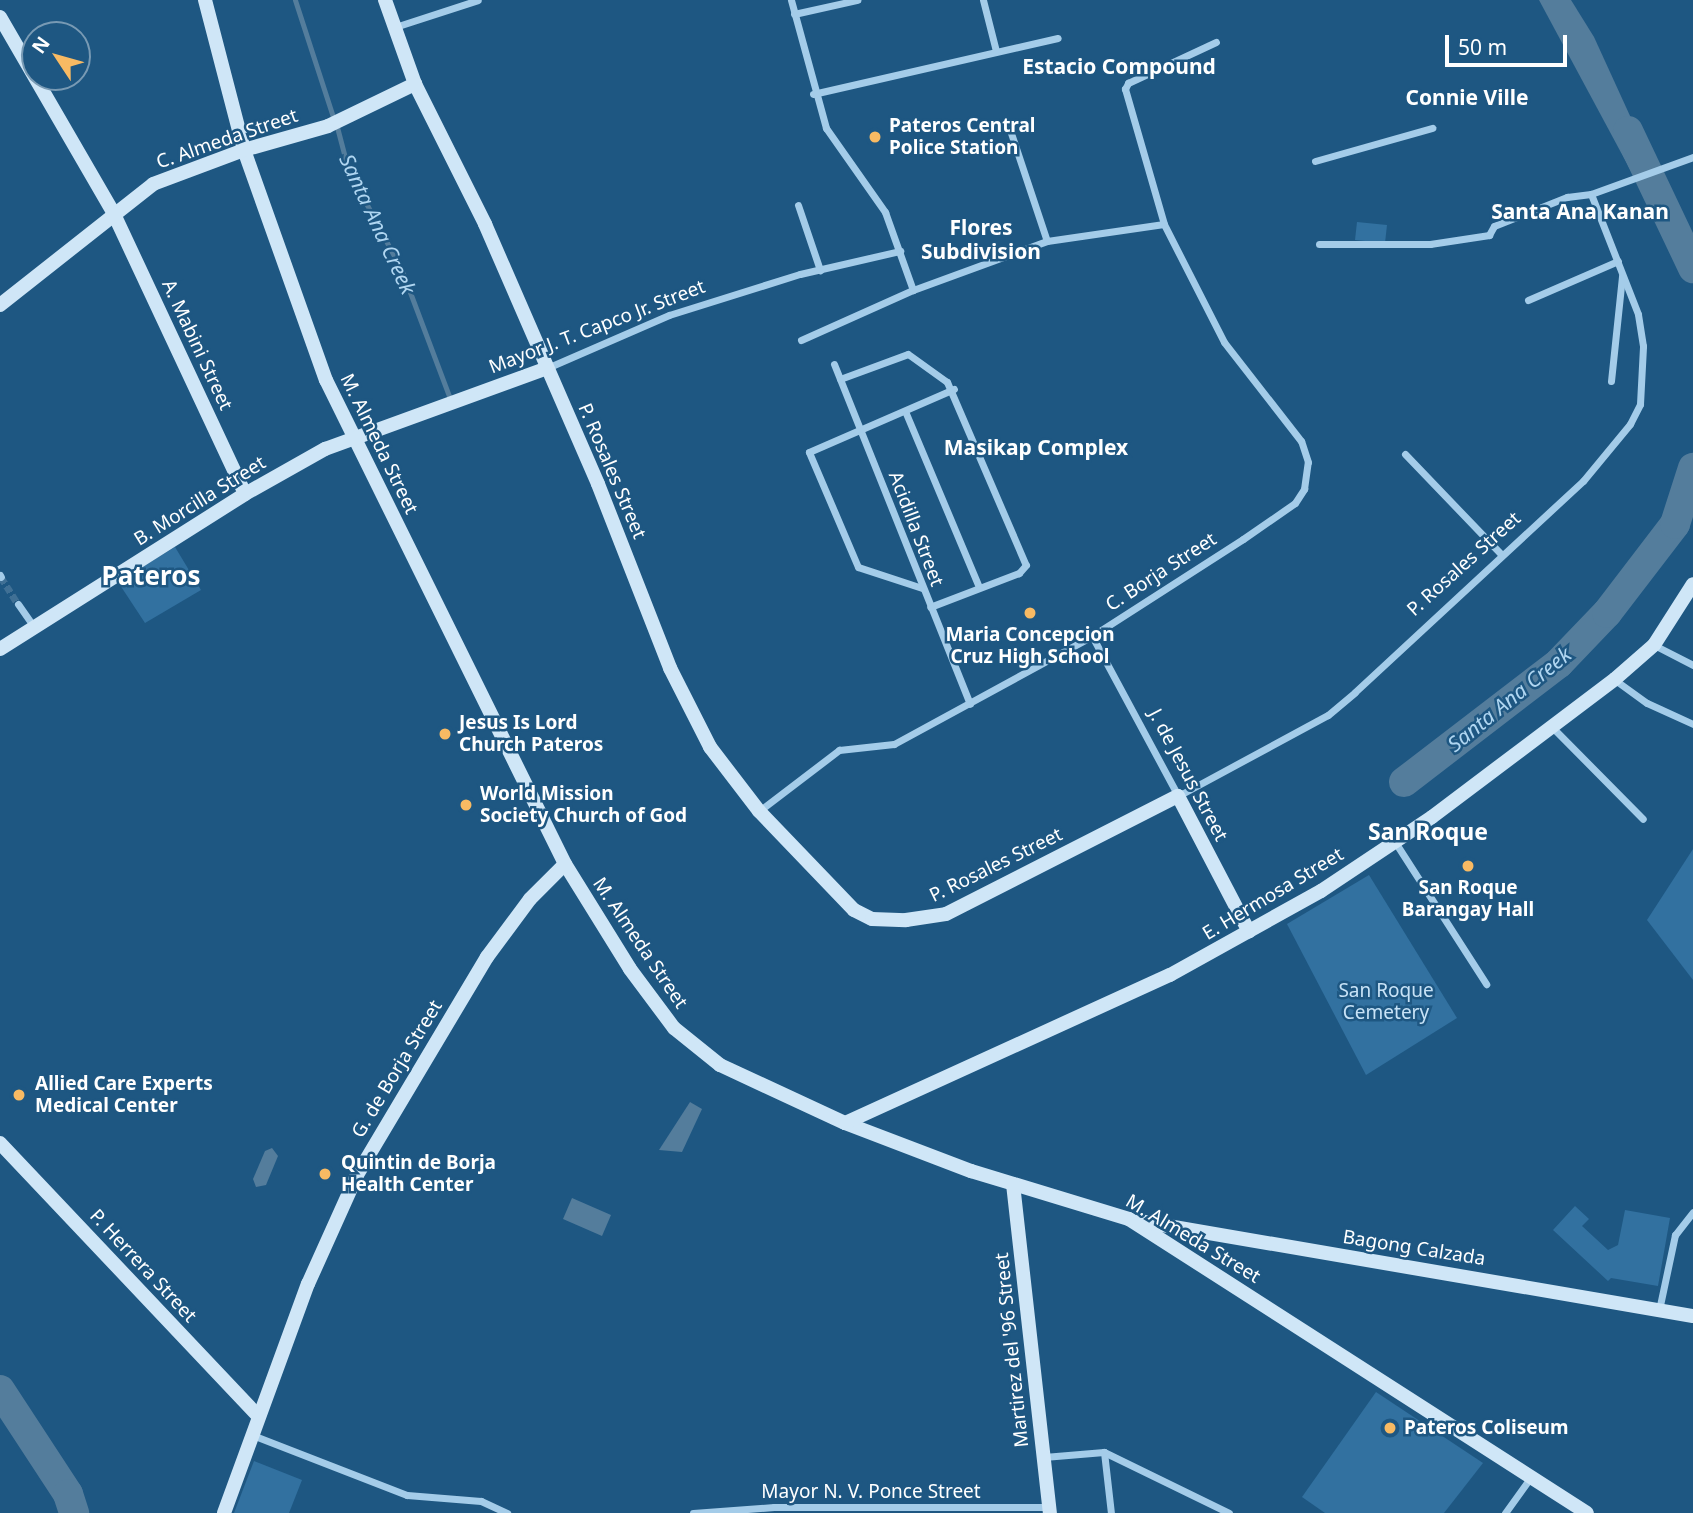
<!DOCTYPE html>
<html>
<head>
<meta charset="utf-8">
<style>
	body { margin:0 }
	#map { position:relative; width:1693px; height:1513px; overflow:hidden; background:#1e5782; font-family:"Noto Sans",sans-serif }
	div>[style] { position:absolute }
	.green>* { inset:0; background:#3271a0 }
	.water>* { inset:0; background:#547d9c }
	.stream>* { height:5px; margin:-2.5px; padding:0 2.5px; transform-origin:2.5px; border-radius:2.5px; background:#547d9c }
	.river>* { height:30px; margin:-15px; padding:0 15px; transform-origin:15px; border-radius:15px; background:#547d9c }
	.street-tunnel>* { height:7px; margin-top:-3.5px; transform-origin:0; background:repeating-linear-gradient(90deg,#407095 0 7px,transparent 0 10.5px) }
	.street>* { height:7px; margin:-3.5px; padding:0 3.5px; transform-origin:3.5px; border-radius:3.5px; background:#a4cce9 }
	.secondary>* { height:14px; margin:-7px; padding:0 7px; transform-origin:7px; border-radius:7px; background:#cfe6f7 }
	.dots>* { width:19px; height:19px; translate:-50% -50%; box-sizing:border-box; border:4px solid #1e5782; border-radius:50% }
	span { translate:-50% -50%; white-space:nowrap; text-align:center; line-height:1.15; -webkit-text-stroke:5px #1e5782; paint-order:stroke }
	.poi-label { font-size:19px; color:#fff; font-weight:700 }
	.left { translate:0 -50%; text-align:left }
	.street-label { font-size:19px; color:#fff }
	.park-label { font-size:19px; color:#c8e3f7 }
	.neighbourhood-label { font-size:21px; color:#fff; font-weight:700 }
	.water-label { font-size:21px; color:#b0d6f1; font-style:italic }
	.quarter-label { font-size:23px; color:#fff; font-weight:700 }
	.district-label { font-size:26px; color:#fff; font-weight:700 }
	.north { position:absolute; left:21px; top:21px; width:70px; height:70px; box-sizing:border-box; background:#1e5782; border:2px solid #789ab4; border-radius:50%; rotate:306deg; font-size:19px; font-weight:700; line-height:28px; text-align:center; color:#fff }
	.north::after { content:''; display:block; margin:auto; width:24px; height:32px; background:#f8ba63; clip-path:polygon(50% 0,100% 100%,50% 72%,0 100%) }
	.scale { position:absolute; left:1445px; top:35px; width:122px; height:32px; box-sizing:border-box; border:4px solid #fff; border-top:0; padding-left:9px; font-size:21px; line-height:24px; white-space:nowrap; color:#fff; -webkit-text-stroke:5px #1e5782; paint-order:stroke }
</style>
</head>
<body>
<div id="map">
	<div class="green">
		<i style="clip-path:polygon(1357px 222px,1387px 225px,1385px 243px,1355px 240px)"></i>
		<i style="clip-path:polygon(175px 547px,201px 590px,145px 623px,118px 582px)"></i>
		<i style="clip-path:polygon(1693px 849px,1693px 980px,1647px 920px)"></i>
		<i style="clip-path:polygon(1369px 875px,1457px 1018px,1366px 1075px,1287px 924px)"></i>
		<i style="clip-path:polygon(1575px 1206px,1589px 1219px,1582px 1226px,1608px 1250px,1618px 1245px,1625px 1210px,1670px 1218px,1658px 1286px,1611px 1278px,1608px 1281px,1553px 1230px)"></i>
		<i style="clip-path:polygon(1376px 1392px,1483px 1463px,1444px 1513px,1325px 1513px,1302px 1497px)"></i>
		<i style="clip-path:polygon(254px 1461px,302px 1480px,289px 1513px,234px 1513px)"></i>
	</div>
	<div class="water">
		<i style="clip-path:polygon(1539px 0,1571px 0,1594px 37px,1652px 164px,1632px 173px)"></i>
		<i style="clip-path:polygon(690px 1102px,702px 1109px,682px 1152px,659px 1150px)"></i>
		<i style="clip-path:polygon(272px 1148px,278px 1156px,266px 1185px,256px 1187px,253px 1179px,265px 1151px)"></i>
		<i style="clip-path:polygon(572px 1198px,611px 1215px,602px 1236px,563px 1219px)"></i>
	</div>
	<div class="stream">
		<i style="left:295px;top:0;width:126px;rotate:72deg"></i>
		<i style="left:337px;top:127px;width:43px;rotate:75.3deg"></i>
		<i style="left:348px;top:169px;width:115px;rotate:62.1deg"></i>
		<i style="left:402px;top:271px;width:137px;rotate:69.4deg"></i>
	</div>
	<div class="river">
		<i style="left:1628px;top:131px;width:152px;rotate:64.6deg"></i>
		<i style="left:1404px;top:782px;width:195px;rotate:-37.5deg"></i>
		<i style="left:1559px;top:663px;width:69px;rotate:-46.2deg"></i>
		<i style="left:1607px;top:613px;width:112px;rotate:-52.6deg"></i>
		<i style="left:1675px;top:524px;width:59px;rotate:-72.2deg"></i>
		<i style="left:0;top:1390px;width:124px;rotate:56.8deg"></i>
		<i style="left:68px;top:1494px;width:20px;rotate:72deg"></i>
	</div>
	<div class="street-tunnel">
		<i style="left:1px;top:577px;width:32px;rotate:58deg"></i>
	</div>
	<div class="street">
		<i style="left:791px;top:0;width:133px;rotate:74.7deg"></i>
		<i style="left:826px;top:128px;width:103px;rotate:54.9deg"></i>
		<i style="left:885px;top:212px;width:83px;rotate:70.3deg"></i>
		<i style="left:983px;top:0;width:53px;rotate:75.7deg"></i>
		<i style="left:794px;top:14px;width:65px;rotate:-12.5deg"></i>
		<i style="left:395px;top:27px;width:87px;rotate:-18deg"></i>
		<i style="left:813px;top:94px;width:251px;rotate:-12.9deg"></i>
		<i style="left:1009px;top:127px;width:120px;rotate:71.6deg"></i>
		<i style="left:1315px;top:161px;width:122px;rotate:-15.8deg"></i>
		<i style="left:798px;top:205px;width:69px;rotate:71.3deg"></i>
		<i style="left:1319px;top:244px;width:111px"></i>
		<i style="left:1430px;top:244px;width:60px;rotate:-8.7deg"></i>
		<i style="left:1489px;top:235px;width:10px;rotate:-61deg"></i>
		<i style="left:1494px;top:226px;width:79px;rotate:-21.7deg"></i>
		<i style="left:1567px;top:197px;width:24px;rotate:-7deg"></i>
		<i style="left:1591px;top:194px;width:109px;rotate:-19.9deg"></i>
		<i style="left:1528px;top:300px;width:98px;rotate:-23.4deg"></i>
		<i style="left:801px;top:340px;width:123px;rotate:-24.1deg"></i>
		<i style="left:913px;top:290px;width:143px;rotate:-20.1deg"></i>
		<i style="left:1047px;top:241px;width:118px;rotate:-8.3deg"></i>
		<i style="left:834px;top:364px;width:366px;rotate:68.2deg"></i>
		<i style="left:547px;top:368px;width:133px;rotate:-23.5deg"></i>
		<i style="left:669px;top:315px;width:137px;rotate:-17.4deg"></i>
		<i style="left:800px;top:274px;width:103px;rotate:-13deg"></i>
		<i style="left:840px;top:379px;width:72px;rotate:-20.2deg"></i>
		<i style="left:908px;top:354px;width:48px;rotate:35.7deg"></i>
		<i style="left:947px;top:382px;width:199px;rotate:66.7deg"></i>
		<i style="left:1026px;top:565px;width:11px;rotate:131deg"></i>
		<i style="left:1019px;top:573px;width:95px;rotate:159.1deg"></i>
		<i style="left:1611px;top:381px;width:106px;rotate:-84deg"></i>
		<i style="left:905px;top:411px;width:191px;rotate:67.2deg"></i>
		<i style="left:1405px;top:454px;width:140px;rotate:46.2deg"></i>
		<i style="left:0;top:575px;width:2px;rotate:63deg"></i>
		<i style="left:922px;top:588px;width:67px;rotate:-161.8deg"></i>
		<i style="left:858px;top:567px;width:125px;rotate:-113.1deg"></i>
		<i style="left:809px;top:452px;width:158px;rotate:-23.5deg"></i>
		<i style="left:18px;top:604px;width:28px;rotate:55deg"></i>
		<i style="left:1092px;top:636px;width:182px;rotate:61.7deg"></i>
		<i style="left:1178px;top:796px;width:170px;rotate:-28.4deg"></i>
		<i style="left:1328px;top:715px;width:35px;rotate:-40deg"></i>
		<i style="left:1355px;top:692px;width:311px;rotate:-42.8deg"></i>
		<i style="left:1583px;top:481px;width:74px;rotate:-50.5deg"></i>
		<i style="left:1630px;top:424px;width:22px;rotate:-63deg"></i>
		<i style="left:1640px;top:404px;width:58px;rotate:-87deg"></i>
		<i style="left:1643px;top:346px;width:32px;rotate:-99deg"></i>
		<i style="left:1638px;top:314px;width:129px;rotate:-111.4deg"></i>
		<i style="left:1654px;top:645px;width:44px;rotate:27.1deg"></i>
		<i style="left:1615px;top:680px;width:39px;rotate:36deg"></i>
		<i style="left:1647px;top:703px;width:51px;rotate:24.5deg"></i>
		<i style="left:1552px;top:727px;width:129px;rotate:45.3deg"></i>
		<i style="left:759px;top:811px;width:101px;rotate:-37.3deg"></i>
		<i style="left:839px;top:750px;width:55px;rotate:-6.2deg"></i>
		<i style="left:894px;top:744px;width:226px;rotate:-28.6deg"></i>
		<i style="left:1092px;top:636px;width:179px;rotate:-32.7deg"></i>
		<i style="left:1243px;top:539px;width:63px;rotate:-34.7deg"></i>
		<i style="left:1295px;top:503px;width:17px;rotate:-57deg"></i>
		<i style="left:1304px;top:489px;width:27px;rotate:-82deg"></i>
		<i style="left:1308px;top:462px;width:22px;rotate:-108deg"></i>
		<i style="left:1301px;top:441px;width:125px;rotate:-127.9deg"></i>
		<i style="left:1224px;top:342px;width:132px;rotate:-117deg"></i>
		<i style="left:1164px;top:224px;width:141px;rotate:-106.1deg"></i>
		<i style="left:1125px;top:89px;width:7px;rotate:-63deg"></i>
		<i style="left:1128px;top:83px;width:97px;rotate:-25deg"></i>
		<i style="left:1395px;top:842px;width:169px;rotate:57.3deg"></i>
		<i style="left:1659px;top:1310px;width:77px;rotate:-78deg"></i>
		<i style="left:1675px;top:1235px;width:29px;rotate:-52deg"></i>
		<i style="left:252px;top:1435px;width:166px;rotate:21.2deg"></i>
		<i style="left:407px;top:1495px;width:74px;rotate:4.6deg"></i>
		<i style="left:481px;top:1501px;width:29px;rotate:25deg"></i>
		<i style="left:1104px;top:1452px;width:61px;rotate:83.5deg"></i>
		<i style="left:1044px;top:1457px;width:60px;rotate:-4.8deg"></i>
		<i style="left:1104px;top:1452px;width:139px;rotate:26deg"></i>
		<i style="left:693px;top:1513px;width:81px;rotate:-4.2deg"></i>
		<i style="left:774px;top:1507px;width:275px"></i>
		<i style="left:1505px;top:1513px;width:44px;rotate:-54.2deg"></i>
	</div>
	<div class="secondary">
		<i style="left:205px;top:0;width:155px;rotate:75.4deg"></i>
		<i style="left:244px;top:150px;width:244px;rotate:70.4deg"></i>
		<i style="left:326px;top:380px;width:540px;rotate:63.72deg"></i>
		<i style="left:565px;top:864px;width:123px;rotate:58.2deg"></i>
		<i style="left:630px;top:969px;width:74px;rotate:53.3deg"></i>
		<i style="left:674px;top:1028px;width:59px;rotate:38.8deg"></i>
		<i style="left:720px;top:1065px;width:138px;rotate:24.9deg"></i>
		<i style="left:845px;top:1123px;width:135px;rotate:20.9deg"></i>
		<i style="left:971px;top:1171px;width:165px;rotate:16.9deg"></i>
		<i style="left:1129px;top:1219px;width:544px;rotate:32.7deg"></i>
		<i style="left:385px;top:0;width:89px;rotate:70.3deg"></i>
		<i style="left:415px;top:84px;width:157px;rotate:63.4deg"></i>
		<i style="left:485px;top:224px;width:283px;rotate:66.5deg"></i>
		<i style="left:598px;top:484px;width:198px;rotate:68.6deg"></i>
		<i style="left:670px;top:668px;width:89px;rotate:63.1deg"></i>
		<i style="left:710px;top:747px;width:81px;rotate:52.6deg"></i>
		<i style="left:759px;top:811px;width:137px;rotate:46.2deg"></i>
		<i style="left:854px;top:910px;width:20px;rotate:27deg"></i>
		<i style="left:872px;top:919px;width:34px;rotate:2deg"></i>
		<i style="left:906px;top:920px;width:40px;rotate:-8.5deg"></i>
		<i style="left:946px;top:914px;width:260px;rotate:-27deg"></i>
		<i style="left:1178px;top:796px;width:153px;rotate:62.4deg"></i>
		<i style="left:0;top:17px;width:225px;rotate:59.9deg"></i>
		<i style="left:113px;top:212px;width:311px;rotate:64.9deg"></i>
		<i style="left:0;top:305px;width:195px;rotate:-38.3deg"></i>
		<i style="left:153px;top:184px;width:97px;rotate:-20.5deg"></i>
		<i style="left:244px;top:150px;width:87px;rotate:-15.9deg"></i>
		<i style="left:328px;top:126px;width:97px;rotate:-25.8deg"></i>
		<i style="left:0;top:649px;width:290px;rotate:-32.3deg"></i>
		<i style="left:245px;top:494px;width:92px;rotate:-29.4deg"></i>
		<i style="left:325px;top:449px;width:236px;rotate:-20deg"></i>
		<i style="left:845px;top:1123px;width:357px;rotate:-24.5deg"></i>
		<i style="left:1170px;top:975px;width:173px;rotate:-29.1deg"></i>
		<i style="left:1321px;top:891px;width:133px;rotate:-33.7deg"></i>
		<i style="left:1432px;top:817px;width:229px;rotate:-37deg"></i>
		<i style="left:1615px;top:679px;width:52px;rotate:-41.1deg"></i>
		<i style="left:1654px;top:645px;width:72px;rotate:-57.4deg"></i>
		<i style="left:0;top:1143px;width:376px;rotate:46.6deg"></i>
		<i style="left:1013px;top:1184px;width:331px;rotate:83.6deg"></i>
		<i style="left:1139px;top:1221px;width:562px;rotate:9.73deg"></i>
		<i style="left:224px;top:1513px;width:244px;rotate:-69.9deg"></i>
		<i style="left:308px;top:1284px;width:120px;rotate:-65.8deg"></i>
		<i style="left:357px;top:1175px;width:254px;rotate:-59.2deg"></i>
		<i style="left:487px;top:957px;width:72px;rotate:-53.4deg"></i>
		<i style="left:530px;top:899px;width:49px;rotate:-45deg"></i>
	</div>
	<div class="dots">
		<i style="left:875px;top:137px;background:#f8ba63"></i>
		<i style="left:1030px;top:613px;background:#f8ba63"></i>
		<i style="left:445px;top:734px;background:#f8ba63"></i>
		<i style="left:466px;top:805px;background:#f8ba63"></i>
		<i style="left:1468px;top:866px;background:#f8ba63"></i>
		<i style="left:19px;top:1095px;background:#f8ba63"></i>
		<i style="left:325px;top:1174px;background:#f8ba63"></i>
		<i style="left:1390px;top:1428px;background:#f8ba63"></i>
	</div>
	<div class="poi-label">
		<span class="left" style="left:889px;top:137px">Pateros Central<br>Police Station</span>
		<span style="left:1030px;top:646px">Maria Concepcion<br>Cruz High School</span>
		<span class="left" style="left:459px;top:734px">Jesus Is Lord<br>Church Pateros</span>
		<span class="left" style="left:480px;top:805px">World Mission<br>Society Church of God</span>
		<span style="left:1468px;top:899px">San Roque<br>Barangay Hall</span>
		<span class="left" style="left:35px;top:1095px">Allied Care Experts<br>Medical Center</span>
		<span class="left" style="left:341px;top:1174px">Quintin de Borja<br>Health Center</span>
		<span class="left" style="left:1404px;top:1428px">Pateros Coliseum</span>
	</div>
	<div class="street-label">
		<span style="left:227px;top:139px;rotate:-19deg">C. Almeda Street</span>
		<span style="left:597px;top:327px;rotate:-21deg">Mayor J. T. Capco Jr. Street</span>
		<span style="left:197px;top:345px;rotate:65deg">A. Mabini Street</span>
		<span style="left:379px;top:444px;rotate:64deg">M. Almeda Street</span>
		<span style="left:612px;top:471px;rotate:67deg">P. Rosales Street</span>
		<span style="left:200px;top:501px;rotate:-32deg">B. Morcilla Street</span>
		<span style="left:916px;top:529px;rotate:69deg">Acidilla Street</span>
		<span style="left:1464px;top:564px;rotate:-42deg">P. Rosales Street</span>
		<span style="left:1161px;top:572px;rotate:-33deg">C. Borja Street</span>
		<span style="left:1188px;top:775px;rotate:62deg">J. de Jesus Street</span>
		<span style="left:996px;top:865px;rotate:-26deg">P. Rosales Street</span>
		<span style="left:1273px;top:894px;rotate:-31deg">E. Hermosa Street</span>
		<span style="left:640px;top:943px;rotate:56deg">M. Almeda Street</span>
		<span style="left:397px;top:1069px;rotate:-59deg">G. de Borja Street</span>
		<span style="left:1193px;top:1239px;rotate:31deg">M. Almeda Street</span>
		<span style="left:1414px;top:1248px;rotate:9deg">Bagong Calzada</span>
		<span style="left:143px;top:1266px;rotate:47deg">P. Herrera Street</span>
		<span style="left:1012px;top:1350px;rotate:-96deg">Martirez del '96 Street</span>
		<span style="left:871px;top:1492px">Mayor N. V. Ponce Street</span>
	</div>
	<div class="park-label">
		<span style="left:1386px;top:1002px">San Roque<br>Cemetery</span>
	</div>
	<div class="neighbourhood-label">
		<span style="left:1119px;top:66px">Estacio Compound</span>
		<span style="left:1467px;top:97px">Connie Ville</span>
		<span style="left:1580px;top:211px">Santa Ana Kanan</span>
		<span style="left:981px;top:239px">Flores<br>Subdivision</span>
		<span style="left:1036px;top:447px">Masikap Complex</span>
	</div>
	<div class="water-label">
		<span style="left:378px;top:224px;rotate:65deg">Santa Ana Creek</span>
		<span style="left:1509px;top:699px;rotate:-39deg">Santa Ana Creek</span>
	</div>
	<div class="quarter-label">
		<span style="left:1428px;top:831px">San Roque</span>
	</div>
	<div class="district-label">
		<span style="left:151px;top:576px">Pateros</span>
	</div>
	<div class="north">N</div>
	<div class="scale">50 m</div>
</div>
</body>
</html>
